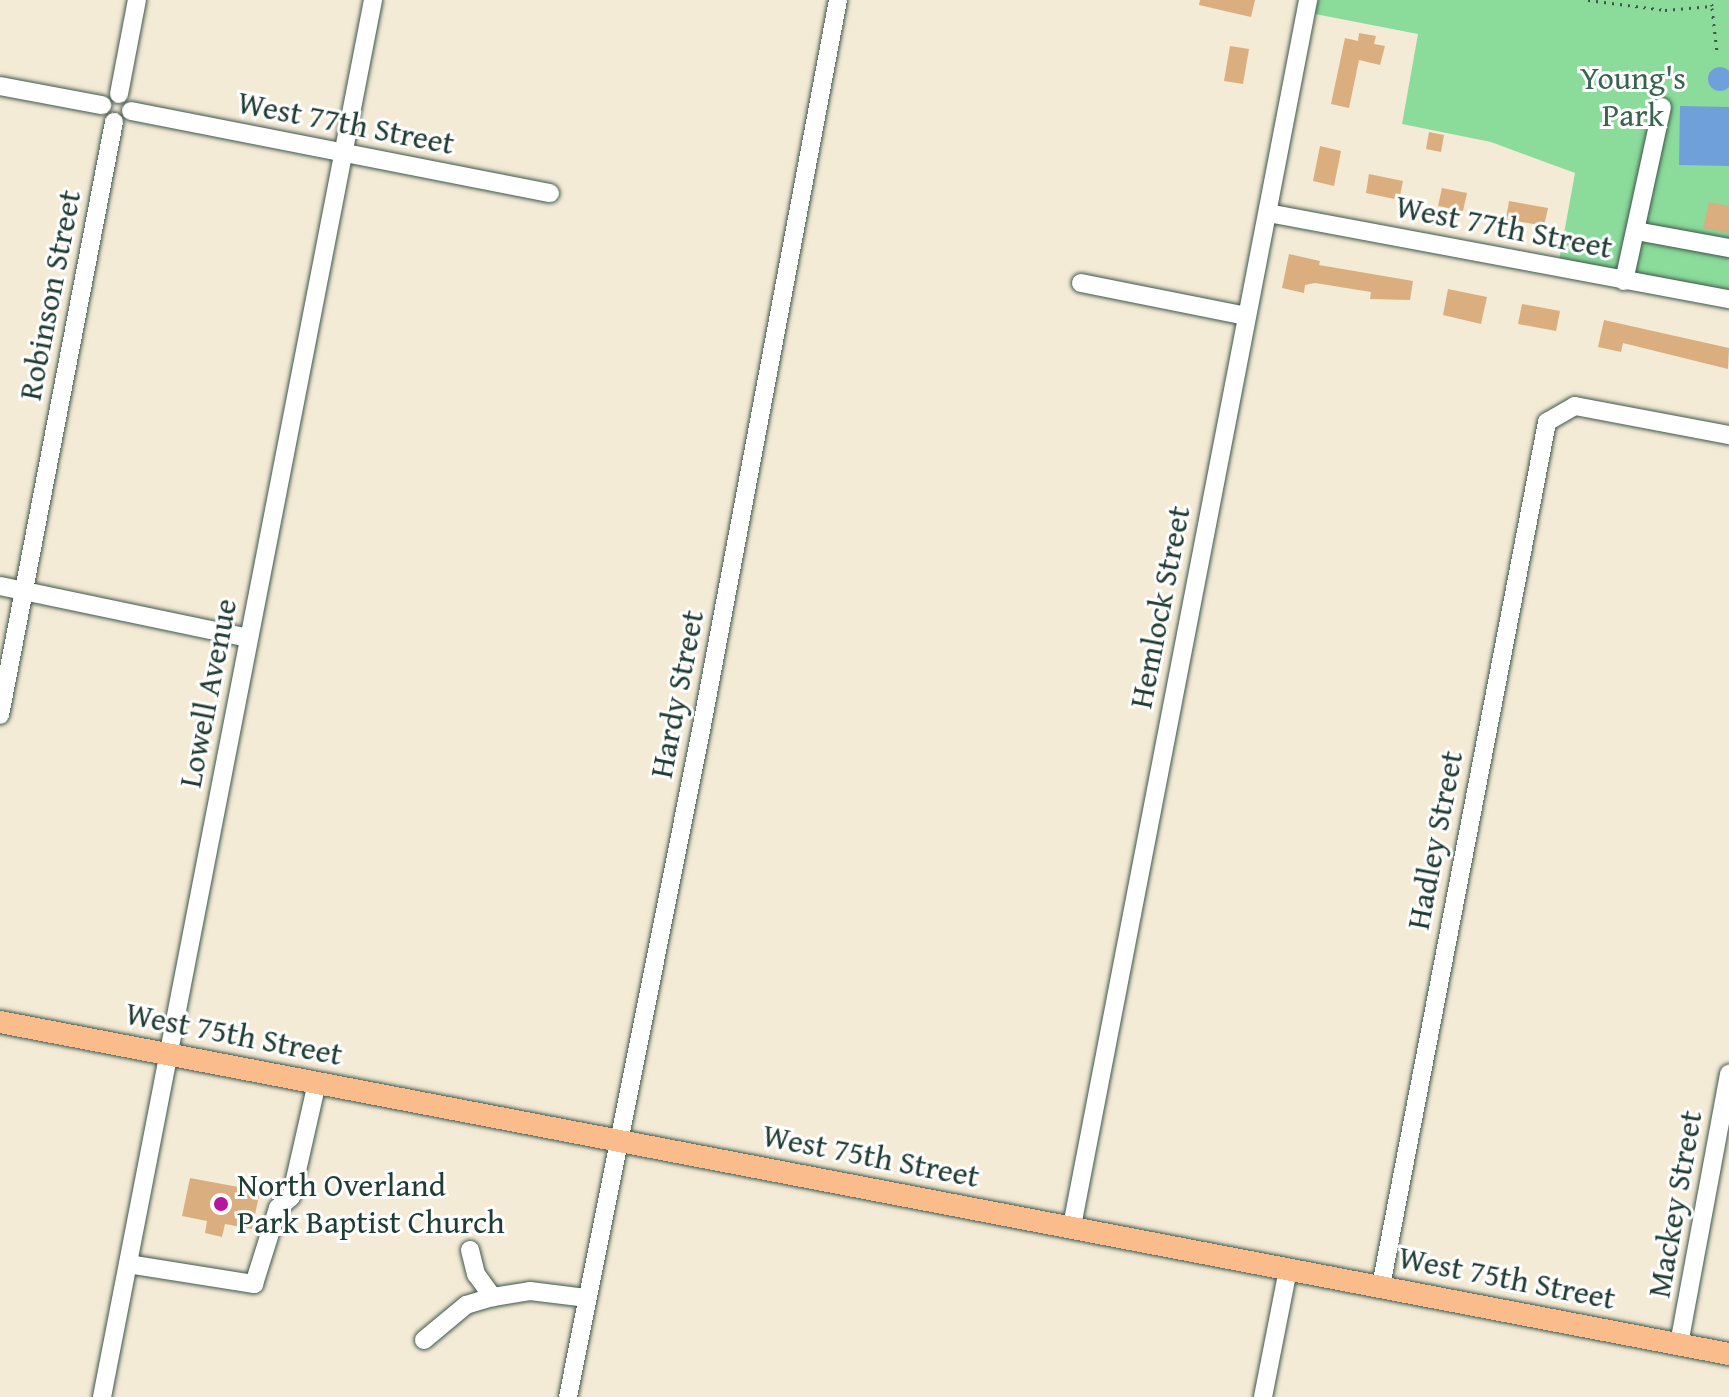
<!DOCTYPE html>
<html>
<head>
<meta charset="utf-8">
<style>
	body { margin:0 }
	#map { position:relative; width:1729px; height:1397px; overflow:hidden; background:#f4ebd6; font-family:"Gentium Book Plus",serif }
	div>[style] { position:absolute }
	.green>* { inset:0; background:#8bdb9b }
	.water>* { inset:0; background:#6fa0d9 }
	.round { border-radius:50% }
	.building>* { inset:0; background:#daae7f }
	.path>* { height:3px; margin-top:-1.5px; transform-origin:0; background:repeating-linear-gradient(90deg,#3f574c 0 2px,transparent 0 8px) }
	.roads { filter:drop-shadow(0 0 2px #3f574c) drop-shadow(0 0 2px #3f574c) }
	.minor>* { height:18px; margin:-9px; padding:0 9px; transform-origin:9px; border-radius:9px; background:#fff }
	.major>* { height:22px; margin:-11px; padding:0 11px; transform-origin:11px; border-radius:11px; background:#fabc8b }
	.dots>* { width:22px; height:22px; translate:-50% -50%; box-sizing:border-box; border:4px solid #fff; border-radius:50% }
	span { translate:-50% -50%; white-space:nowrap; text-align:center; line-height:1.15; -webkit-text-stroke:6px #fff; paint-order:stroke }
	.park-label { font-size:32px; color:#3a644e }
	.street-label { font-size:32px; color:#1f3d34 }
	.poi-label { font-size:32px; color:#1f3d34 }
	.left { translate:0 -50%; text-align:left }
</style>
</head>
<body>
<div id="map">
	<div class="green">
		<i style="clip-path:polygon(1318px 0,1729px 0,1729px 293px,1559px 261px,1575px 173px,1491px 142px,1402px 124px,1418px 34px,1315px 14px)"></i>
	</div>
	<div class="water">
		<i class="round" style="left:1708px;top:67px;width:24px;height:24px"></i>
		<i style="clip-path:polygon(1680px 106px,1729px 107px,1729px 166px,1679px 165px)"></i>
	</div>
	<div class="building">
		<i style="clip-path:polygon(1200px 0,1255px 0,1251px 17px,1199px 5px)"></i>
		<i style="clip-path:polygon(1359px 33px,1376px 36px,1374px 44px,1385px 46px,1380px 65px,1359px 60px,1349px 108px,1331px 104px,1345px 38px,1358px 41px)"></i>
		<i style="clip-path:polygon(1230px 46px,1249px 49px,1243px 84px,1224px 81px)"></i>
		<i style="clip-path:polygon(1429px 132px,1444px 135px,1441px 152px,1426px 149px)"></i>
		<i style="clip-path:polygon(1320px 146px,1341px 151px,1334px 186px,1313px 181px)"></i>
		<i style="clip-path:polygon(1369px 174px,1403px 181px,1399px 200px,1366px 193px)"></i>
		<i style="clip-path:polygon(1442px 188px,1467px 193px,1463px 211px,1438px 206px)"></i>
		<i style="clip-path:polygon(1509px 201px,1548px 208px,1544px 226px,1506px 219px)"></i>
		<i style="clip-path:polygon(1709px 202px,1729px 206px,1729px 233px,1703px 228px)"></i>
		<i style="clip-path:polygon(1289px 254px,1320px 261px,1319px 265px,1413px 281px,1410px 300px,1370px 299px,1371px 292px,1315px 283px,1305px 285px,1304px 293px,1282px 288px)"></i>
		<i style="clip-path:polygon(1448px 289px,1487px 297px,1481px 324px,1443px 315px)"></i>
		<i style="clip-path:polygon(1522px 304px,1560px 311px,1556px 331px,1518px 324px)"></i>
		<i style="clip-path:polygon(1604px 320px,1729px 348px,1728px 369px,1623px 343px,1621px 352px,1598px 347px)"></i>
		<i style="clip-path:polygon(190px 1178px,260px 1191px,252px 1229px,225px 1224px,222px 1237px,205px 1233px,207px 1221px,182px 1216px)"></i>
	</div>
	<div class="path">
		<i style="left:1588px;top:0;width:78px;rotate:7.4deg"></i>
		<i style="left:1665px;top:10px;width:47px;rotate:-4.9deg"></i>
		<i style="left:1712px;top:6px;width:6px;rotate:-99deg"></i>
		<i style="left:1712px;top:8px;width:44px;rotate:83.5deg"></i>
	</div>
	<div class="roads">
		<div class="minor">
			<i style="left:0;top:86px;width:104px;rotate:10.6deg"></i>
			<i style="left:119px;top:94px;width:96px;rotate:-79.2deg"></i>
			<i style="left:131px;top:111px;width:427px;rotate:11.1deg"></i>
			<i style="left:1268px;top:213px;width:469px;rotate:10.6deg"></i>
			<i style="left:1636px;top:231px;width:95px;rotate:10.4deg"></i>
			<i style="left:1624px;top:281px;width:178px;rotate:-77.7deg"></i>
			<i style="left:1081px;top:283px;width:168px;rotate:11.3deg"></i>
			<i style="left:0;top:586px;width:253px;rotate:11.8deg"></i>
			<i style="left:0;top:715px;width:604px;rotate:-79.12deg"></i>
			<i style="left:1072px;top:1226px;width:1249px;rotate:-79.1deg"></i>
			<i style="left:470px;top:1250px;width:25px;rotate:76deg"></i>
			<i style="left:476px;top:1274px;width:29px;rotate:54deg"></i>
			<i style="left:128px;top:1264px;width:128px;rotate:9deg"></i>
			<i style="left:254px;top:1284px;width:80px;rotate:-72.5deg"></i>
			<i style="left:278px;top:1208px;width:17px;rotate:-40deg"></i>
			<i style="left:291px;top:1197px;width:117px;rotate:-77.2deg"></i>
			<i style="left:1381px;top:1286px;width:880px;rotate:-79.12deg"></i>
			<i style="left:1547px;top:422px;width:32px;rotate:-30deg"></i>
			<i style="left:1575px;top:406px;width:157px;rotate:10.7deg"></i>
			<i style="left:424px;top:1340px;width:55px;rotate:-39.8deg"></i>
			<i style="left:466px;top:1305px;width:28px;rotate:-17deg"></i>
			<i style="left:493px;top:1297px;width:37px;rotate:-9deg"></i>
			<i style="left:530px;top:1291px;width:56px;rotate:7.1deg"></i>
			<i style="left:1679px;top:1344px;width:275px;rotate:-79.5deg"></i>
			<i style="left:102px;top:1397px;width:1423px;rotate:-79.02deg"></i>
			<i style="left:568px;top:1397px;width:674px;rotate:-78.71deg"></i>
			<i style="left:700px;top:736px;width:749px;rotate:-79.38deg"></i>
			<i style="left:1263px;top:1397px;width:129px;rotate:-78.9deg"></i>
		</div>
		<div class="major">
			<i style="left:0;top:1022px;width:1761px;rotate:10.87deg"></i>
		</div>
	</div>
	<div class="dots">
		<i style="left:221px;top:1204px;background:#b5179e"></i>
	</div>
	<div class="park-label">
		<span style="left:1633px;top:97px">Young's<br>Park</span>
	</div>
	<div class="street-label">
		<span style="left:346px;top:123px;rotate:11deg">West 77th Street</span>
		<span style="left:1504px;top:227px;rotate:11deg">West 77th Street</span>
		<span style="left:50px;top:295px;rotate:-79deg">Robinson Street</span>
		<span style="left:1160px;top:607px;rotate:-79deg">Hemlock Street</span>
		<span style="left:208px;top:693px;rotate:-79deg">Lowell Avenue</span>
		<span style="left:677px;top:694px;rotate:-79deg">Hardy Street</span>
		<span style="left:1435px;top:840px;rotate:-79deg">Hadley Street</span>
		<span style="left:234px;top:1034px;rotate:11deg">West 75th Street</span>
		<span style="left:871px;top:1156px;rotate:11deg">West 75th Street</span>
		<span style="left:1675px;top:1204px;rotate:-80deg">Mackey Street</span>
		<span style="left:1507px;top:1278px;rotate:11deg">West 75th Street</span>
	</div>
	<div class="poi-label">
		<span class="left" style="left:237px;top:1204px">North Overland<br>Park Baptist Church</span>
	</div>
</div>
</body>
</html>
